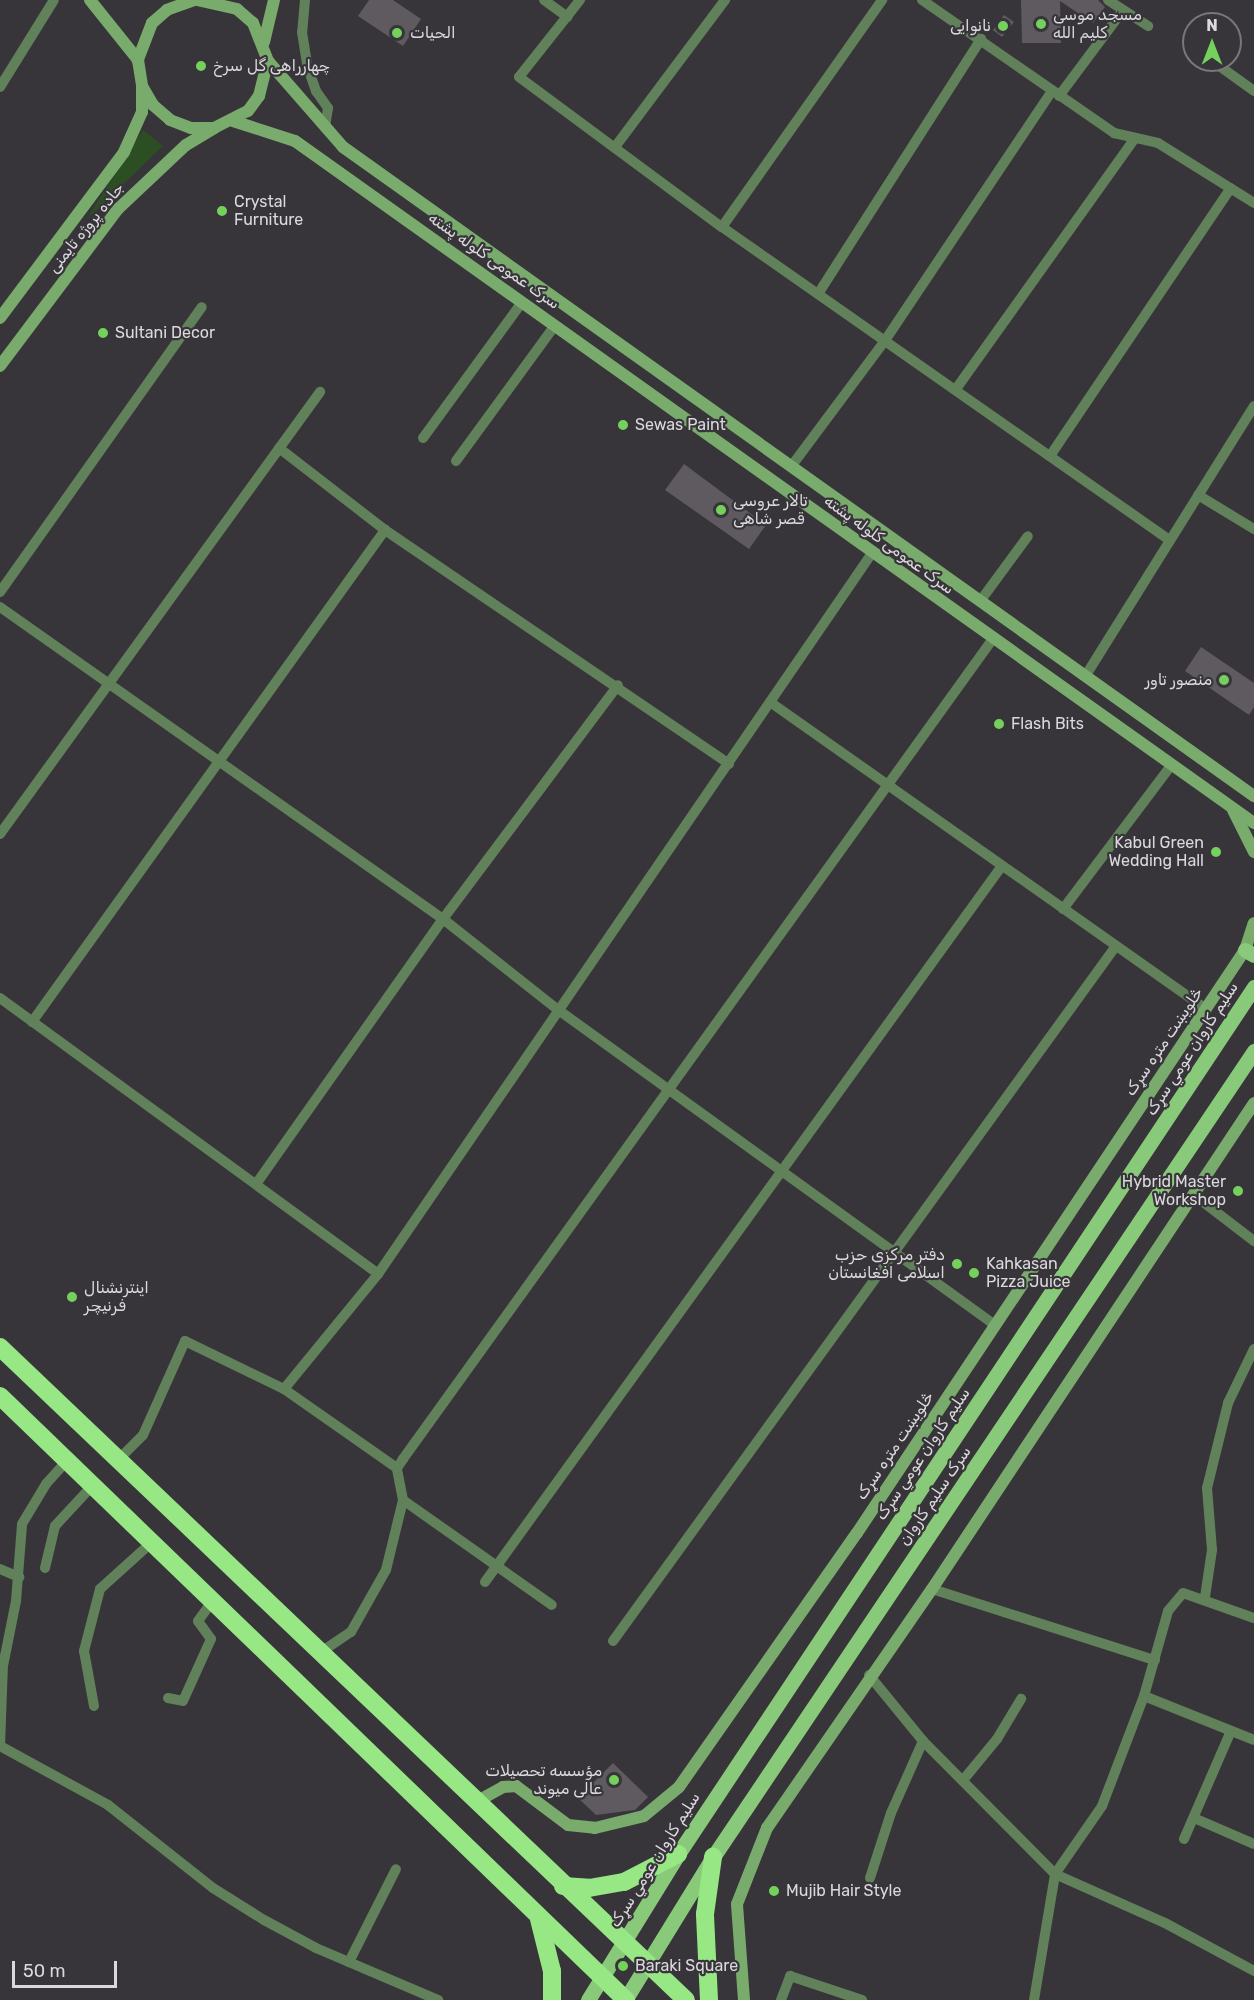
<!DOCTYPE html>
<html>
<head>
<meta charset="utf-8">
<style>
	body { margin:0 }
	#map { position:relative; width:1254px; height:2000px; overflow:hidden; background:#38353a; font-family:Rubik,Vazirmatn,sans-serif }
	div>[style] { position:absolute }
	.green>* { inset:0; background:#2c4e23 }
	.building>* { inset:0; background:#5e5a60 }
	.street>* { height:10px; margin:-5px; padding:0 5px; transform-origin:5px; border-radius:5px; background:#61815a }
	.secondary>* { height:12px; margin:-6px; padding:0 6px; transform-origin:6px; border-radius:6px; background:#78ab6c }
	.primary>* { height:15px; margin:-7.5px; padding:0 7.5px; transform-origin:7.5px; border-radius:7.5px; background:#88ca79 }
	.highway>* { height:18px; margin:-9px; padding:0 9px; transform-origin:9px; border-radius:9px; background:#97e784 }
	.dots>* { width:16px; height:16px; translate:-50% -50%; box-sizing:border-box; border:3px solid #38353a; border-radius:50% }
	span { translate:-50% -50%; white-space:nowrap; text-align:center; line-height:1.15; -webkit-text-stroke:4.5px #38353a; paint-order:stroke }
	.poi-label { font-size:16px; color:#dbd9dd }
	.left { translate:0 -50%; text-align:left }
	.right { translate:-100% -50%; text-align:right }
	.street-label { font-size:16px; color:#dbd9dd }
	.north { position:absolute; left:1182px; top:12px; width:60px; height:60px; box-sizing:border-box; background:#38353a; border:2px solid #79777b; border-radius:50%; rotate:0deg; font-size:16px; font-weight:700; line-height:24px; text-align:center; color:#dbd9dd }
	.north::after { content:''; display:block; margin:auto; width:21px; height:27px; background:#74d25c; clip-path:polygon(50% 0,100% 100%,50% 72%,0 100%) }
	.scale { position:absolute; left:12px; top:1961px; width:105px; height:27px; box-sizing:border-box; border:3px solid #dbd9dd; border-top:0; padding-left:8px; font-size:18px; line-height:21px; white-space:nowrap; color:#dbd9dd; -webkit-text-stroke:4px #38353a; paint-order:stroke }
</style>
</head>
<body>
<div id="map">
	<div class="green">
		<i style="clip-path:polygon(143px 130px,163px 146px,86px 220px)"></i>
	</div>
	<div class="building">
		<i style="clip-path:polygon(369px 0,393px 0,421px 19px,403px 46px,358px 16px)"></i>
		<i style="clip-path:polygon(1021px 0,1098px 0,1105px 7px,1093px 23px,1060px 1px,1061px 43px,1022px 43px)"></i>
		<i style="clip-path:polygon(1004px 15px,1014px 22px,1002px 37px,993px 30px)"></i>
		<i style="clip-path:polygon(684px 464px,766px 525px,749px 549px,665px 490px)"></i>
		<i style="clip-path:polygon(1201px 647px,1254px 683px,1254px 707px,1249px 715px,1185px 671px)"></i>
		<i style="clip-path:polygon(613px 1763px,648px 1797px,635px 1810px,596px 1815px,578px 1798px)"></i>
	</div>
	<div class="street">
		<i style="left:305px;top:0;width:32px;rotate:95deg"></i>
		<i style="left:302px;top:32px;width:33px;rotate:81deg"></i>
		<i style="left:307px;top:65px;width:28px;rotate:71deg"></i>
		<i style="left:316px;top:91px;width:21px;rotate:55deg"></i>
		<i style="left:328px;top:108px;width:20px;rotate:99deg"></i>
		<i style="left:544px;top:0;width:29px;rotate:36deg"></i>
		<i style="left:580px;top:0;width:98px;rotate:128.4deg"></i>
		<i style="left:519px;top:77px;width:252px;rotate:36.5deg"></i>
		<i style="left:722px;top:227px;width:544px;rotate:34.97deg"></i>
		<i style="left:922px;top:0;width:234px;rotate:34.7deg"></i>
		<i style="left:1114px;top:133px;width:45px;rotate:12.8deg"></i>
		<i style="left:1158px;top:143px;width:113px;rotate:32deg"></i>
		<i style="left:1108px;top:0;width:48px;rotate:33deg"></i>
		<i style="left:1211px;top:60px;width:53px;rotate:35.8deg"></i>
		<i style="left:0;top:87px;width:102px;rotate:-58.2deg"></i>
		<i style="left:1059px;top:96px;width:107px;rotate:-53.3deg"></i>
		<i style="left:615px;top:147px;width:184px;rotate:-53.2deg"></i>
		<i style="left:722px;top:227px;width:278px;rotate:-54.8deg"></i>
		<i style="left:818px;top:294px;width:303px;rotate:-57.4deg"></i>
		<i style="left:956px;top:389px;width:307px;rotate:-54.5deg"></i>
		<i style="left:423px;top:438px;width:168px;rotate:-53.9deg"></i>
		<i style="left:279px;top:448px;width:134px;rotate:37.7deg"></i>
		<i style="left:385px;top:530px;width:416px;rotate:34.2deg"></i>
		<i style="left:1050px;top:456px;width:323px;rotate:-56deg"></i>
		<i style="left:456px;top:461px;width:168px;rotate:-53.9deg"></i>
		<i style="left:793px;top:464px;width:152px;rotate:-53.3deg"></i>
		<i style="left:884px;top:342px;width:302px;rotate:-56.2deg"></i>
		<i style="left:1198px;top:495px;width:66px;rotate:31.3deg"></i>
		<i style="left:0;top:592px;width:349px;rotate:-54.7deg"></i>
		<i style="left:981px;top:600px;width:79px;rotate:-53.7deg"></i>
		<i style="left:0;top:607px;width:542px;rotate:35.16deg"></i>
		<i style="left:443px;top:919px;width:145px;rotate:38.3deg"></i>
		<i style="left:557px;top:1009px;width:540px;rotate:35.81deg"></i>
		<i style="left:1086px;top:675px;width:317px;rotate:-58deg"></i>
		<i style="left:770px;top:702px;width:533px;rotate:35.15deg"></i>
		<i style="left:0;top:834px;width:546px;rotate:-54.1deg"></i>
		<i style="left:1063px;top:909px;width:178px;rotate:-53deg"></i>
		<i style="left:0;top:998px;width:468px;rotate:36.1deg"></i>
		<i style="left:32px;top:1022px;width:606px;rotate:-54.34deg"></i>
		<i style="left:256px;top:1184px;width:324px;rotate:-54.8deg"></i>
		<i style="left:443px;top:919px;width:292px;rotate:-53.2deg"></i>
		<i style="left:1194px;top:1195px;width:76px;rotate:37.5deg"></i>
		<i style="left:284px;top:1389px;width:149px;rotate:-50.7deg"></i>
		<i style="left:378px;top:1274px;width:874px;rotate:-55.58deg"></i>
		<i style="left:119px;top:1459px;width:34px;rotate:-45deg"></i>
		<i style="left:143px;top:1435px;width:103px;rotate:-65.9deg"></i>
		<i style="left:185px;top:1341px;width:110px;rotate:25.9deg"></i>
		<i style="left:284px;top:1389px;width:138px;rotate:35deg"></i>
		<i style="left:403px;top:1500px;width:182px;rotate:35.2deg"></i>
		<i style="left:45px;top:1568px;width:43px;rotate:-76.6deg"></i>
		<i style="left:55px;top:1526px;width:54px;rotate:-47.2deg"></i>
		<i style="left:0;top:1569px;width:21px;rotate:23deg"></i>
		<i style="left:485px;top:1582px;width:882px;rotate:-54.18deg"></i>
		<i style="left:932px;top:1589px;width:234px;rotate:17.7deg"></i>
		<i style="left:1205px;top:1597px;width:48px;rotate:-81.5deg"></i>
		<i style="left:1212px;top:1550px;width:62px;rotate:-94.6deg"></i>
		<i style="left:1207px;top:1488px;width:88px;rotate:-76.1deg"></i>
		<i style="left:1228px;top:1403px;width:60px;rotate:-64.3deg"></i>
		<i style="left:613px;top:1641px;width:858px;rotate:-54.11deg"></i>
		<i style="left:321px;top:1652px;width:36px;rotate:-34deg"></i>
		<i style="left:351px;top:1632px;width:71px;rotate:-60.6deg"></i>
		<i style="left:386px;top:1570px;width:72px;rotate:-76.3deg"></i>
		<i style="left:403px;top:1500px;width:33px;rotate:-101deg"></i>
		<i style="left:397px;top:1468px;width:11px;rotate:-56deg"></i>
		<i style="left:403px;top:1459px;width:1009px;rotate:-54.28deg"></i>
		<i style="left:869px;top:1675px;width:85px;rotate:50.7deg"></i>
		<i style="left:923px;top:1741px;width:187px;rotate:45.2deg"></i>
		<i style="left:1055px;top:1874px;width:120px;rotate:24deg"></i>
		<i style="left:1165px;top:1923px;width:101px;rotate:28.3deg"></i>
		<i style="left:1144px;top:1696px;width:118px;rotate:21.8deg"></i>
		<i style="left:168px;top:1698px;width:15px;rotate:11deg"></i>
		<i style="left:183px;top:1701px;width:68px;rotate:-65.7deg"></i>
		<i style="left:211px;top:1639px;width:22px;rotate:-126deg"></i>
		<i style="left:198px;top:1621px;width:24px;rotate:-54deg"></i>
		<i style="left:94px;top:1706px;width:56px;rotate:-100.3deg"></i>
		<i style="left:84px;top:1651px;width:64px;rotate:-75.5deg"></i>
		<i style="left:100px;top:1589px;width:69px;rotate:-42deg"></i>
		<i style="left:0;top:1746px;width:123px;rotate:28.6deg"></i>
		<i style="left:108px;top:1805px;width:134px;rotate:38.3deg"></i>
		<i style="left:213px;top:1888px;width:60px;rotate:32.1deg"></i>
		<i style="left:264px;top:1920px;width:59px;rotate:28.3deg"></i>
		<i style="left:316px;top:1948px;width:133px;rotate:23.1deg"></i>
		<i style="left:0;top:1746px;width:80px;rotate:-87.9deg"></i>
		<i style="left:3px;top:1666px;width:66px;rotate:-78.7deg"></i>
		<i style="left:16px;top:1601px;width:77px;rotate:-85.5deg"></i>
		<i style="left:22px;top:1524px;width:47px;rotate:-59deg"></i>
		<i style="left:46px;top:1484px;width:31px;rotate:-48deg"></i>
		<i style="left:964px;top:1779px;width:52px;rotate:-50.5deg"></i>
		<i style="left:997px;top:1739px;width:47px;rotate:-59deg"></i>
		<i style="left:1194px;top:1818px;width:65px;rotate:23.4deg"></i>
		<i style="left:1184px;top:1839px;width:118px;rotate:-66.5deg"></i>
		<i style="left:870px;top:1878px;width:68px;rotate:-72.1deg"></i>
		<i style="left:891px;top:1813px;width:79px;rotate:-66deg"></i>
		<i style="left:349px;top:1962px;width:104px;rotate:-63.2deg"></i>
		<i style="left:781px;top:2000px;width:26px;rotate:-69deg"></i>
		<i style="left:790px;top:1976px;width:76px;rotate:18.4deg"></i>
		<i style="left:1034px;top:2000px;width:128px;rotate:-80.5deg"></i>
		<i style="left:1055px;top:1874px;width:83px;rotate:-55.3deg"></i>
		<i style="left:1102px;top:1806px;width:118px;rotate:-69.1deg"></i>
		<i style="left:1144px;top:1696px;width:88px;rotate:-74.2deg"></i>
		<i style="left:1168px;top:1611px;width:23px;rotate:-50deg"></i>
		<i style="left:1183px;top:1593px;width:75px;rotate:19.4deg"></i>
	</div>
	<div class="secondary">
		<i style="left:90px;top:0;width:77px;rotate:51.3deg"></i>
		<i style="left:194px;top:0;width:29px;rotate:160deg"></i>
		<i style="left:167px;top:10px;width:20px;rotate:139deg"></i>
		<i style="left:152px;top:23px;width:40px;rotate:111deg"></i>
		<i style="left:138px;top:60px;width:26px;rotate:81deg"></i>
		<i style="left:142px;top:86px;width:22px;rotate:60deg"></i>
		<i style="left:153px;top:105px;width:23px;rotate:41deg"></i>
		<i style="left:170px;top:120px;width:22px;rotate:21deg"></i>
		<i style="left:191px;top:128px;width:23px"></i>
		<i style="left:214px;top:128px;width:38px;rotate:-27deg"></i>
		<i style="left:248px;top:111px;width:19px;rotate:-54deg"></i>
		<i style="left:259px;top:96px;width:36px;rotate:-76deg"></i>
		<i style="left:268px;top:61px;width:41px;rotate:-111.5deg"></i>
		<i style="left:253px;top:23px;width:21px;rotate:-139deg"></i>
		<i style="left:237px;top:9px;width:41px;rotate:-167.3deg"></i>
		<i style="left:264px;top:42px;width:43px;rotate:-76.6deg"></i>
		<i style="left:268px;top:61px;width:114px;rotate:48.9deg"></i>
		<i style="left:343px;top:147px;width:1119px;rotate:35.47deg"></i>
		<i style="left:233px;top:121px;width:65px;rotate:17.9deg"></i>
		<i style="left:295px;top:141px;width:1177px;rotate:35.42deg"></i>
		<i style="left:0;top:318px;width:207px;rotate:-53.2deg"></i>
		<i style="left:124px;top:152px;width:44px;rotate:-65.8deg"></i>
		<i style="left:142px;top:112px;width:25px;rotate:-90deg"></i>
		<i style="left:0;top:366px;width:196px;rotate:-53.1deg"></i>
		<i style="left:118px;top:209px;width:93px;rotate:-43.3deg"></i>
		<i style="left:186px;top:145px;width:33px;rotate:-31deg"></i>
		<i style="left:1233px;top:810px;width:47px;rotate:63.4deg"></i>
		<i style="left:476px;top:1802px;width:31px;rotate:-29deg"></i>
		<i style="left:503px;top:1787px;width:13px;rotate:-4deg"></i>
		<i style="left:516px;top:1786px;width:65px;rotate:36.9deg"></i>
		<i style="left:568px;top:1825px;width:27px;rotate:6deg"></i>
		<i style="left:595px;top:1828px;width:50px;rotate:-13.8deg"></i>
		<i style="left:644px;top:1816px;width:45px;rotate:-39.6deg"></i>
		<i style="left:679px;top:1787px;width:310px;rotate:-55deg"></i>
		<i style="left:857px;top:1533px;width:700px;rotate:-56.36deg"></i>
		<i style="left:1245px;top:950px;width:28px;rotate:-72deg"></i>
		<i style="left:744px;top:2000px;width:96px;rotate:-94.2deg"></i>
		<i style="left:737px;top:1904px;width:82px;rotate:-68.5deg"></i>
		<i style="left:767px;top:1828px;width:290px;rotate:-55.4deg"></i>
		<i style="left:932px;top:1589px;width:583px;rotate:-56.47deg"></i>
	</div>
	<div class="primary">
		<i style="left:1245px;top:950px;width:10px;rotate:29deg"></i>
		<i style="left:588px;top:2000px;width:172px;rotate:-58.3deg"></i>
		<i style="left:678px;top:1854px;width:1041px;rotate:-56.4deg"></i>
		<i style="left:625px;top:2000px;width:168px;rotate:-58.4deg"></i>
		<i style="left:713px;top:1857px;width:971px;rotate:-56.13deg"></i>
	</div>
	<div class="highway">
		<i style="left:0;top:1347px;width:947px;rotate:43.59deg"></i>
		<i style="left:0;top:1396px;width:870px;rotate:43.98deg"></i>
		<i style="left:563px;top:1886px;width:26px;rotate:4deg"></i>
		<i style="left:589px;top:1888px;width:36px;rotate:-10deg"></i>
		<i style="left:624px;top:1882px;width:61px;rotate:-27.4deg"></i>
		<i style="left:539px;top:1919px;width:54px;rotate:76deg"></i>
		<i style="left:552px;top:1971px;width:29px;rotate:90deg"></i>
		<i style="left:709px;top:2000px;width:86px;rotate:-92.7deg"></i>
		<i style="left:705px;top:1914px;width:58px;rotate:-82deg"></i>
	</div>
	<div class="dots">
		<i style="left:1041px;top:24px;background:#74d25c"></i>
		<i style="left:1003px;top:26px;background:#74d25c"></i>
		<i style="left:397px;top:33px;background:#74d25c"></i>
		<i style="left:201px;top:66px;background:#74d25c"></i>
		<i style="left:222px;top:211px;background:#74d25c"></i>
		<i style="left:103px;top:333px;background:#74d25c"></i>
		<i style="left:623px;top:425px;background:#74d25c"></i>
		<i style="left:721px;top:510px;background:#74d25c"></i>
		<i style="left:1224px;top:680px;background:#74d25c"></i>
		<i style="left:999px;top:724px;background:#74d25c"></i>
		<i style="left:1216px;top:852px;background:#74d25c"></i>
		<i style="left:1238px;top:1191px;background:#74d25c"></i>
		<i style="left:957px;top:1264px;background:#74d25c"></i>
		<i style="left:974px;top:1273px;background:#74d25c"></i>
		<i style="left:72px;top:1297px;background:#74d25c"></i>
		<i style="left:614px;top:1780px;background:#74d25c"></i>
		<i style="left:774px;top:1891px;background:#74d25c"></i>
		<i style="left:623px;top:1966px;background:#74d25c"></i>
	</div>
	<div class="poi-label">
		<span class="left" style="left:1053px;top:24px">مسجد موسی<br>کلیم الله</span>
		<span class="right" style="left:991px;top:26px">نانوایی</span>
		<span class="left" style="left:410px;top:33px">الحیات</span>
		<span class="left" style="left:213px;top:66px">چهارراهی گل سرخ</span>
		<span class="left" style="left:234px;top:211px">Crystal<br>Furniture</span>
		<span class="left" style="left:115px;top:333px">Sultani Decor</span>
		<span class="left" style="left:635px;top:425px">Sewas Paint</span>
		<span class="left" style="left:733px;top:510px">تالار عروسی<br>قصر شاهی</span>
		<span class="right" style="left:1212px;top:680px">منصور تاور</span>
		<span class="left" style="left:1011px;top:724px">Flash Bits</span>
		<span class="right" style="left:1204px;top:852px">Kabul Green<br>Wedding Hall</span>
		<span class="right" style="left:1226px;top:1191px">Hybrid Master<br>Workshop</span>
		<span class="right" style="left:945px;top:1264px">دفتر مرکزی حزب<br>اسلامی افغانستان</span>
		<span class="left" style="left:986px;top:1273px">Kahkasan<br>Pizza Juice</span>
		<span class="left" style="left:84px;top:1297px">اینترنشنال<br>فرنیچر</span>
		<span class="right" style="left:602px;top:1780px">مؤسسه تحصیلات<br>عالی میوند</span>
		<span class="left" style="left:786px;top:1891px">Mujib Hair Style</span>
		<span class="left" style="left:635px;top:1966px">Baraki Square</span>
	</div>
	<div class="street-label">
		<span style="left:86px;top:228px;rotate:-51deg">جاده پروژه تایمنی</span>
		<span style="left:494px;top:261px;rotate:35deg">سرک عمومی کلوله پشته</span>
		<span style="left:889px;top:545px;rotate:36deg">سرک عمومی کلوله پشته</span>
		<span style="left:1164px;top:1042px;rotate:-56deg">څلویښت متره سړک</span>
		<span style="left:1192px;top:1049px;rotate:-57deg">سلیم کاروان عومي سړک</span>
		<span style="left:895px;top:1446px;rotate:-56deg">څلویښت متره سړک</span>
		<span style="left:923px;top:1454px;rotate:-56deg">سلیم کاروان عومي سړک</span>
		<span style="left:935px;top:1496px;rotate:-56deg">سرک سلیم کاروان</span>
		<span style="left:655px;top:1860px;rotate:-58deg">سلیم کاروان عومي سړک</span>
	</div>
	<div class="north">N</div>
	<div class="scale">50 m</div>
</div>
</body>
</html>
